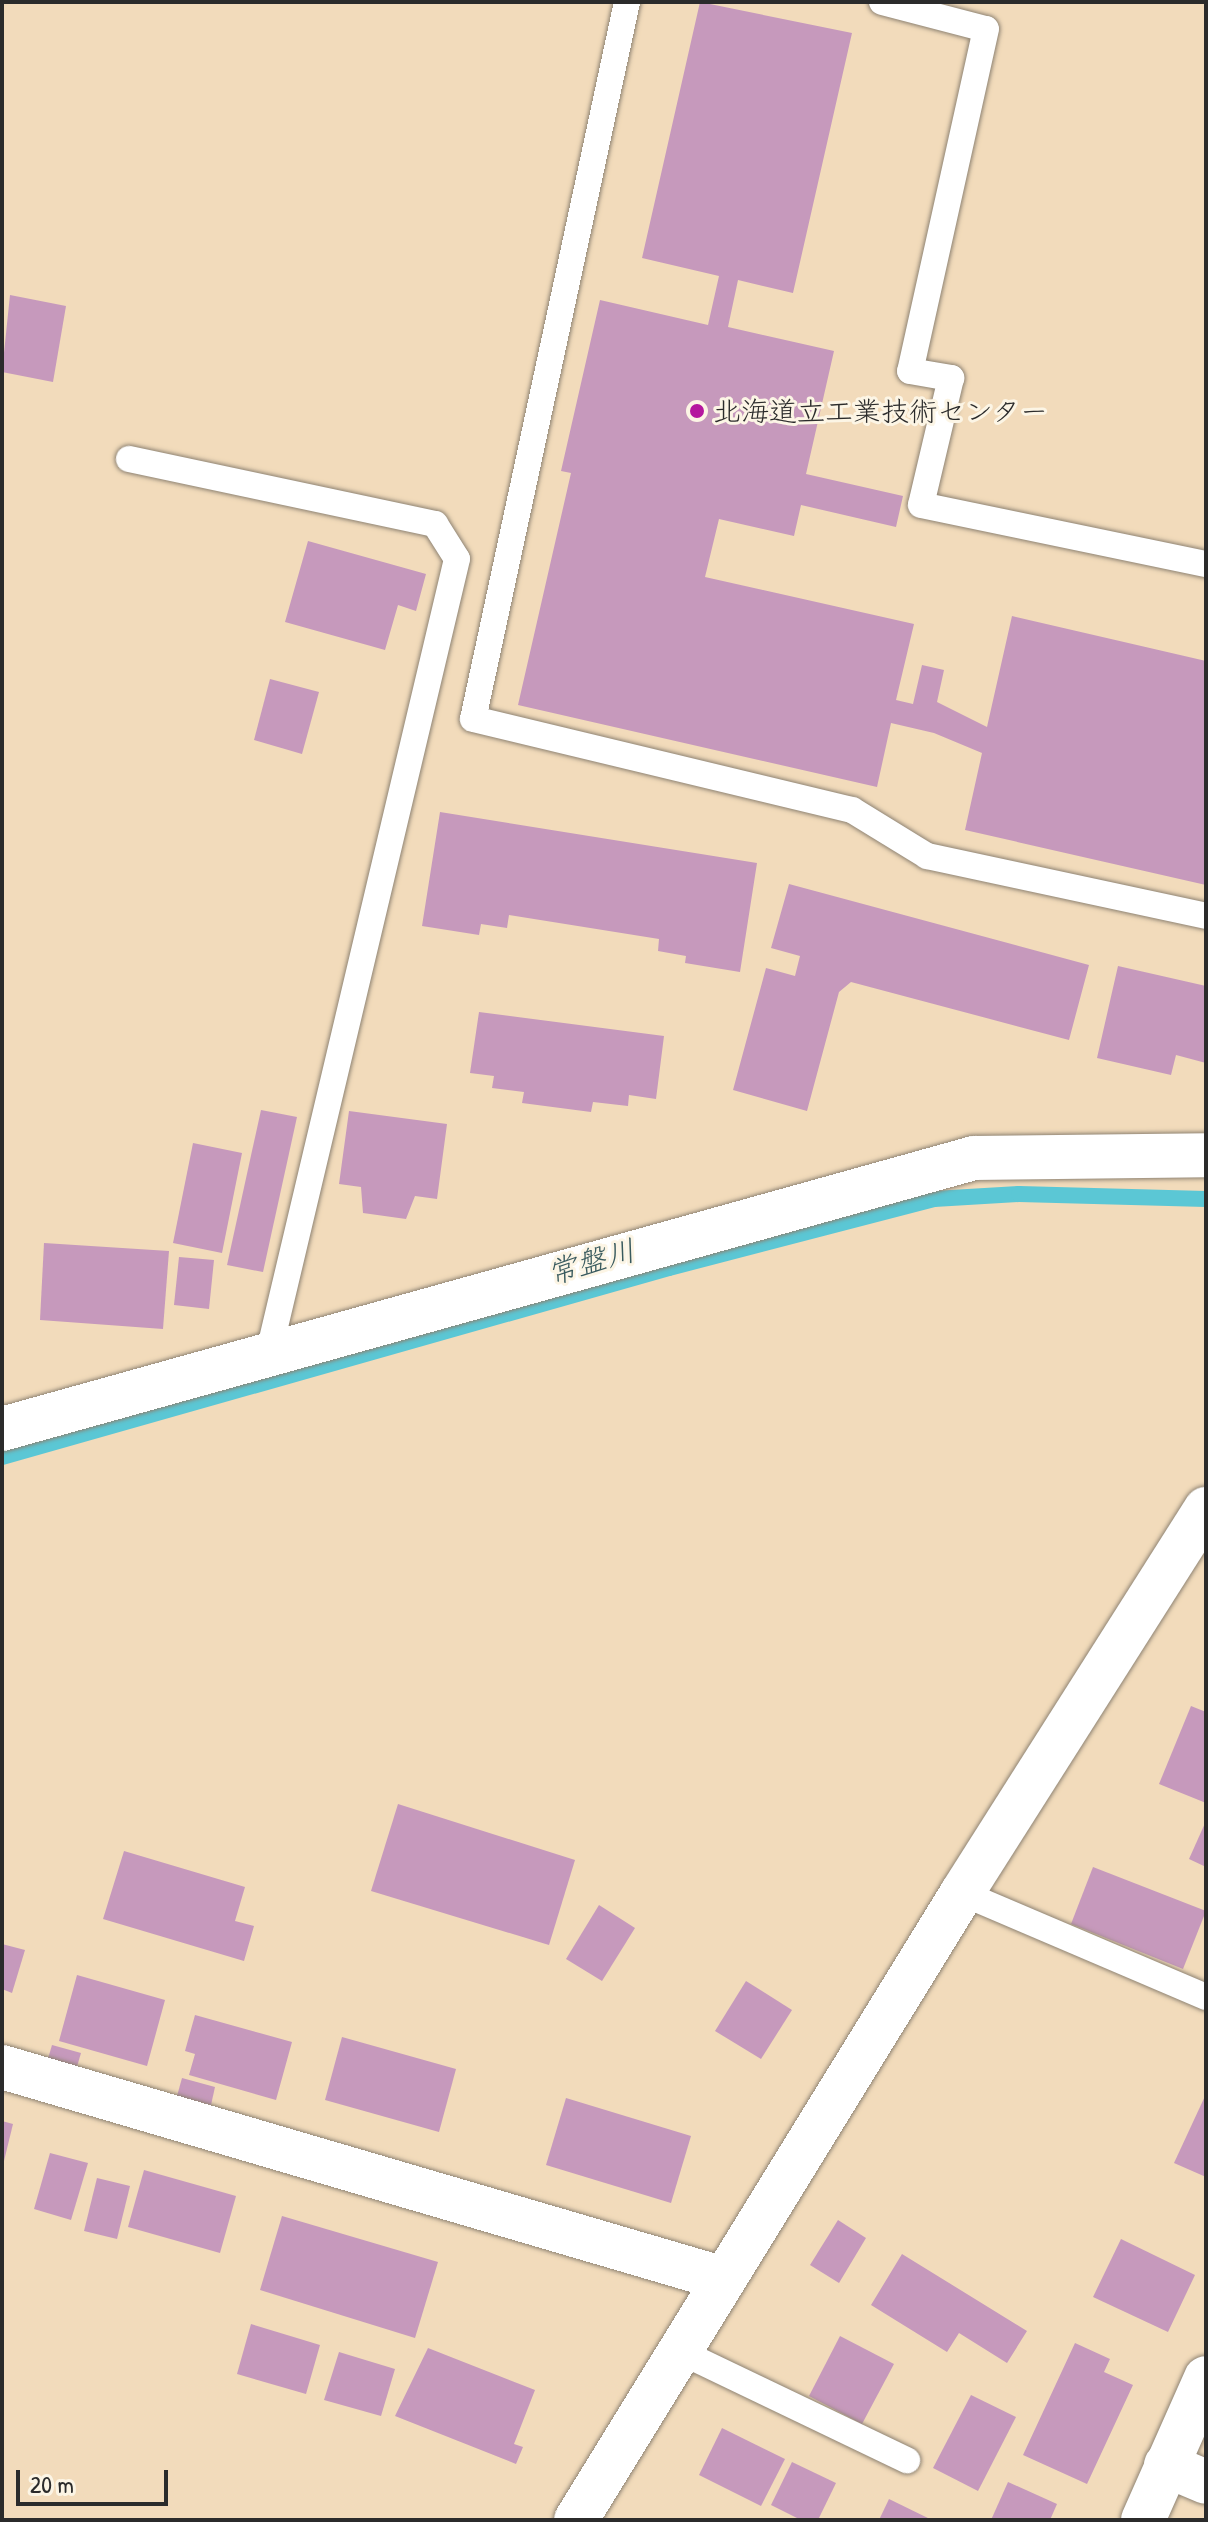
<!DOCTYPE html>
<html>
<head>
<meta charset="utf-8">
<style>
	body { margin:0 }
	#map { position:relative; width:1208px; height:2522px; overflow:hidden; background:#f2dbbb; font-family:"Patrick Hand","Klee One",sans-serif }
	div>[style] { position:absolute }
	.stream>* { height:16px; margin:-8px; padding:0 8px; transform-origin:8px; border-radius:8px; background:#5bc7d5 }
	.building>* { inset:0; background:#c699bc }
	.roads { filter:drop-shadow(0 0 2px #8e8373) drop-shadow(0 0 2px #8e8373) }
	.lane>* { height:26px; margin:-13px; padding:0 13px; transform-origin:13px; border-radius:13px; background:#fff }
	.street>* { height:44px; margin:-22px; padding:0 22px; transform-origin:22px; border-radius:22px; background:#fff }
	.secondary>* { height:44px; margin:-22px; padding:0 22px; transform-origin:22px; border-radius:22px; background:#fff }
	.dots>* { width:22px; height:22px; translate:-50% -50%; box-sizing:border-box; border:4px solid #fcf5e5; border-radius:50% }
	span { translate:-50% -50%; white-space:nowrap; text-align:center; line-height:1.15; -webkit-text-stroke:6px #fcf5e5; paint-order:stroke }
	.poi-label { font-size:28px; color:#2b2b2b }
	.left { translate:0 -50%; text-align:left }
	.water-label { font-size:30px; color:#395a5e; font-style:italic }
	.frame { position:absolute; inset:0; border:4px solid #2b2b2b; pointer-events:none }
	.scale { position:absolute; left:16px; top:2470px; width:152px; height:36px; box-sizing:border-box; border:4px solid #2b2b2b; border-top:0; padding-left:10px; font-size:24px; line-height:28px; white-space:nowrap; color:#2b2b2b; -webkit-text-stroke:6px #fcf5e5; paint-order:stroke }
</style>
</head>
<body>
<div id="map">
	<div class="stream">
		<i style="left:2px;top:1457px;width:693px;rotate:-15.82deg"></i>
		<i style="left:669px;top:1268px;width:274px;rotate:-14.6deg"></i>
		<i style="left:934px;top:1199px;width:85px;rotate:-3.4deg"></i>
		<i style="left:1019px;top:1194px;width:187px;rotate:1.5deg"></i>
	</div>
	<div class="building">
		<i style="clip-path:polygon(700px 2px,852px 33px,793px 293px,738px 280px,728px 327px,834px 351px,806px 474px,903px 496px,896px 527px,801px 505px,794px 536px,719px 519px,705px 577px,914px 624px,896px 700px,913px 704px,922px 665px,944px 670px,937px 702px,987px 727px,1012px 616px,1206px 661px,1206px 885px,965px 830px,982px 753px,934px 733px,891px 723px,877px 787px,518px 705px,571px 473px,561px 471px,600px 300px,708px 325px,719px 276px,642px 258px)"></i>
		<i style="clip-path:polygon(10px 295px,66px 306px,53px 382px,2px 372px)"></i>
		<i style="clip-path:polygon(308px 541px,426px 574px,416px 611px,398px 605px,385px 650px,285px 622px)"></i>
		<i style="clip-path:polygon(270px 679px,319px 692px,302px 754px,254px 740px)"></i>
		<i style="clip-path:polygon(440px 812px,757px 863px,740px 972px,685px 963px,686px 956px,658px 951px,659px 939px,509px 915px,507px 928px,481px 924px,479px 935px,422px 926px)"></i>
		<i style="clip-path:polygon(789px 884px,1089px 965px,1069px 1040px,851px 982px,839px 992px,807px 1111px,733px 1090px,766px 968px,795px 976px,800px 956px,771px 948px)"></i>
		<i style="clip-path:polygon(1118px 966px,1206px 986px,1206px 1063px,1176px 1055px,1171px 1075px,1097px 1058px)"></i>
		<i style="clip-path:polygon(479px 1012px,664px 1036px,656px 1099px,629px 1095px,628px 1106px,593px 1102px,591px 1112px,522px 1103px,524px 1092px,492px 1088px,494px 1076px,470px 1073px)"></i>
		<i style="clip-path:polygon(261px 1110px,297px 1117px,263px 1272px,227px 1265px)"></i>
		<i style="clip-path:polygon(349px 1111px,447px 1124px,437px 1199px,415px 1196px,406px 1219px,363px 1213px,361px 1187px,339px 1184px)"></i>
		<i style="clip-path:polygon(193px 1143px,242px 1153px,222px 1253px,173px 1243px)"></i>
		<i style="clip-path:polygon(44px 1243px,169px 1251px,163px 1329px,40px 1320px)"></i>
		<i style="clip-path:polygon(179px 1257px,214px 1260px,209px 1309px,174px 1305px)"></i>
		<i style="clip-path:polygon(1191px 1706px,1206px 1712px,1206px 1803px,1159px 1784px)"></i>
		<i style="clip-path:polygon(398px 1804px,575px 1860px,549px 1945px,371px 1891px)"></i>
		<i style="clip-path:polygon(1206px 1821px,1206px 1867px,1189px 1859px)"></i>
		<i style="clip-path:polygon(124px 1851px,245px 1887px,235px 1921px,254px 1926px,244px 1961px,103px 1919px)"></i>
		<i style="clip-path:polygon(1093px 1867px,1206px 1911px,1183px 1969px,1071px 1924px)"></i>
		<i style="clip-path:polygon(599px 1905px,635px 1928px,602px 1981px,566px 1959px)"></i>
		<i style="clip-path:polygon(2px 1944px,25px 1950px,12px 1993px,2px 1989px)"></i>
		<i style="clip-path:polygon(77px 1975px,165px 2000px,147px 2066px,59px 2041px)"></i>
		<i style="clip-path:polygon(746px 1981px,792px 2010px,761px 2059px,715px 2031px)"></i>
		<i style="clip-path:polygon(195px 2015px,292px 2042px,276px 2100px,189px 2075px,195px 2054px,185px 2051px)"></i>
		<i style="clip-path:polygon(342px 2037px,456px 2069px,439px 2132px,325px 2100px)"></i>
		<i style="clip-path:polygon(52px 2045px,81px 2053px,76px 2070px,47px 2062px)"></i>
		<i style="clip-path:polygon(182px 2078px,215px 2087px,211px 2105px,177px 2096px)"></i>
		<i style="clip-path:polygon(1206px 2094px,1206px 2177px,1174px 2163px)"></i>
		<i style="clip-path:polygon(566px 2098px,691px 2136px,671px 2203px,546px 2165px)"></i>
		<i style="clip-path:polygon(2px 2121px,13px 2124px,3px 2165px,2px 2165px)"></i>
		<i style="clip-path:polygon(50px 2153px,88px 2163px,71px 2220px,34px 2209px)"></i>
		<i style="clip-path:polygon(144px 2170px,236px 2196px,220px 2253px,128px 2227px)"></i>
		<i style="clip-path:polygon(97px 2178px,130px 2186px,117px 2239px,84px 2231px)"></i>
		<i style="clip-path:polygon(282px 2216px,438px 2262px,415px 2338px,260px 2290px)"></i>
		<i style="clip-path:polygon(838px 2220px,866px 2238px,839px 2283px,810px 2265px)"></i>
		<i style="clip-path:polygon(1121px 2239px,1195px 2275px,1168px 2332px,1093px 2297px)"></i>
		<i style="clip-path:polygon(902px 2254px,1027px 2331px,1007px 2363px,959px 2333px,947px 2352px,871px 2305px)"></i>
		<i style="clip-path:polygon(251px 2324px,320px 2345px,306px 2394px,237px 2374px)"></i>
		<i style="clip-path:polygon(840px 2336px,894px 2364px,862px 2424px,809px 2396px)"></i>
		<i style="clip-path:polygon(1075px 2343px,1110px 2359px,1104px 2372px,1133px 2385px,1087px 2484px,1023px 2455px)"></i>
		<i style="clip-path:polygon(428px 2348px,535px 2390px,514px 2444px,523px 2447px,516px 2464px,395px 2416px)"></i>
		<i style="clip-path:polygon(339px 2352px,395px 2369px,381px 2416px,324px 2400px)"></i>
		<i style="clip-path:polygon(971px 2395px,1016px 2417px,978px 2491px,933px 2468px)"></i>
		<i style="clip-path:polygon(722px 2428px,785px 2459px,761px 2506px,699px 2475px)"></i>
		<i style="clip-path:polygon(792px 2462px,836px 2483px,818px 2520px,801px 2520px,771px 2505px)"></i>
		<i style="clip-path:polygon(1008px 2482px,1057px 2504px,1050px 2520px,991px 2520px)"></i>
		<i style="clip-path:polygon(889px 2499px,932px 2520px,879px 2520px)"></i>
	</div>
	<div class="roads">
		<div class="lane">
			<i style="left:627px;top:2px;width:733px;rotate:102.12deg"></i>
			<i style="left:473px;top:719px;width:390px;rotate:13.5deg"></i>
			<i style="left:852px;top:810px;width:88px;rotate:31.5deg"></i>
			<i style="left:927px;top:856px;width:285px;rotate:12.1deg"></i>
			<i style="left:882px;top:2px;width:107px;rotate:14.6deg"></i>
			<i style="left:986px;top:29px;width:350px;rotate:102.5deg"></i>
			<i style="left:910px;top:371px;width:42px;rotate:9.7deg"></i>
			<i style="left:951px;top:378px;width:130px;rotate:103.3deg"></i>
			<i style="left:921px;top:505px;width:291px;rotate:11.7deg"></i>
			<i style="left:129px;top:459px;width:313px;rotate:12deg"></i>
			<i style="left:435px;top:524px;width:41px;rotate:57.8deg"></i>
			<i style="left:457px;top:559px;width:819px;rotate:103.34deg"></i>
			<i style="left:962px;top:1893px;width:265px;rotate:23.1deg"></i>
			<i style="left:679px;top:2351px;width:253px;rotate:25.6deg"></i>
		</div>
		<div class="street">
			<i style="left:2px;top:2067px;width:752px;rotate:16.36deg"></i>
			<i style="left:1166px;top:2465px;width:43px;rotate:23deg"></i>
			<i style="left:1143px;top:2520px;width:155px;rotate:-66.1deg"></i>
		</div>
		<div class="secondary">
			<i style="left:2px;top:1429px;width:1009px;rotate:-15.58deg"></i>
			<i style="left:974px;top:1158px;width:232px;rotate:-0.7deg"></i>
			<i style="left:576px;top:2520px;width:736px;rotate:-58.38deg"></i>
			<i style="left:962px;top:1893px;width:455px;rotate:-57.6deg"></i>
		</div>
	</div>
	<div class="dots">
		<i style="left:697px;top:411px;background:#b5179e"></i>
	</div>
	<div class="poi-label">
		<span class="left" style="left:713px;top:411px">北海道立工業技術センター</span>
	</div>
	<div class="water-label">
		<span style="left:591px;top:1261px;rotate:-16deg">常盤川</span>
	</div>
	<div class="frame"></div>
	<div class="scale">20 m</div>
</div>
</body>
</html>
